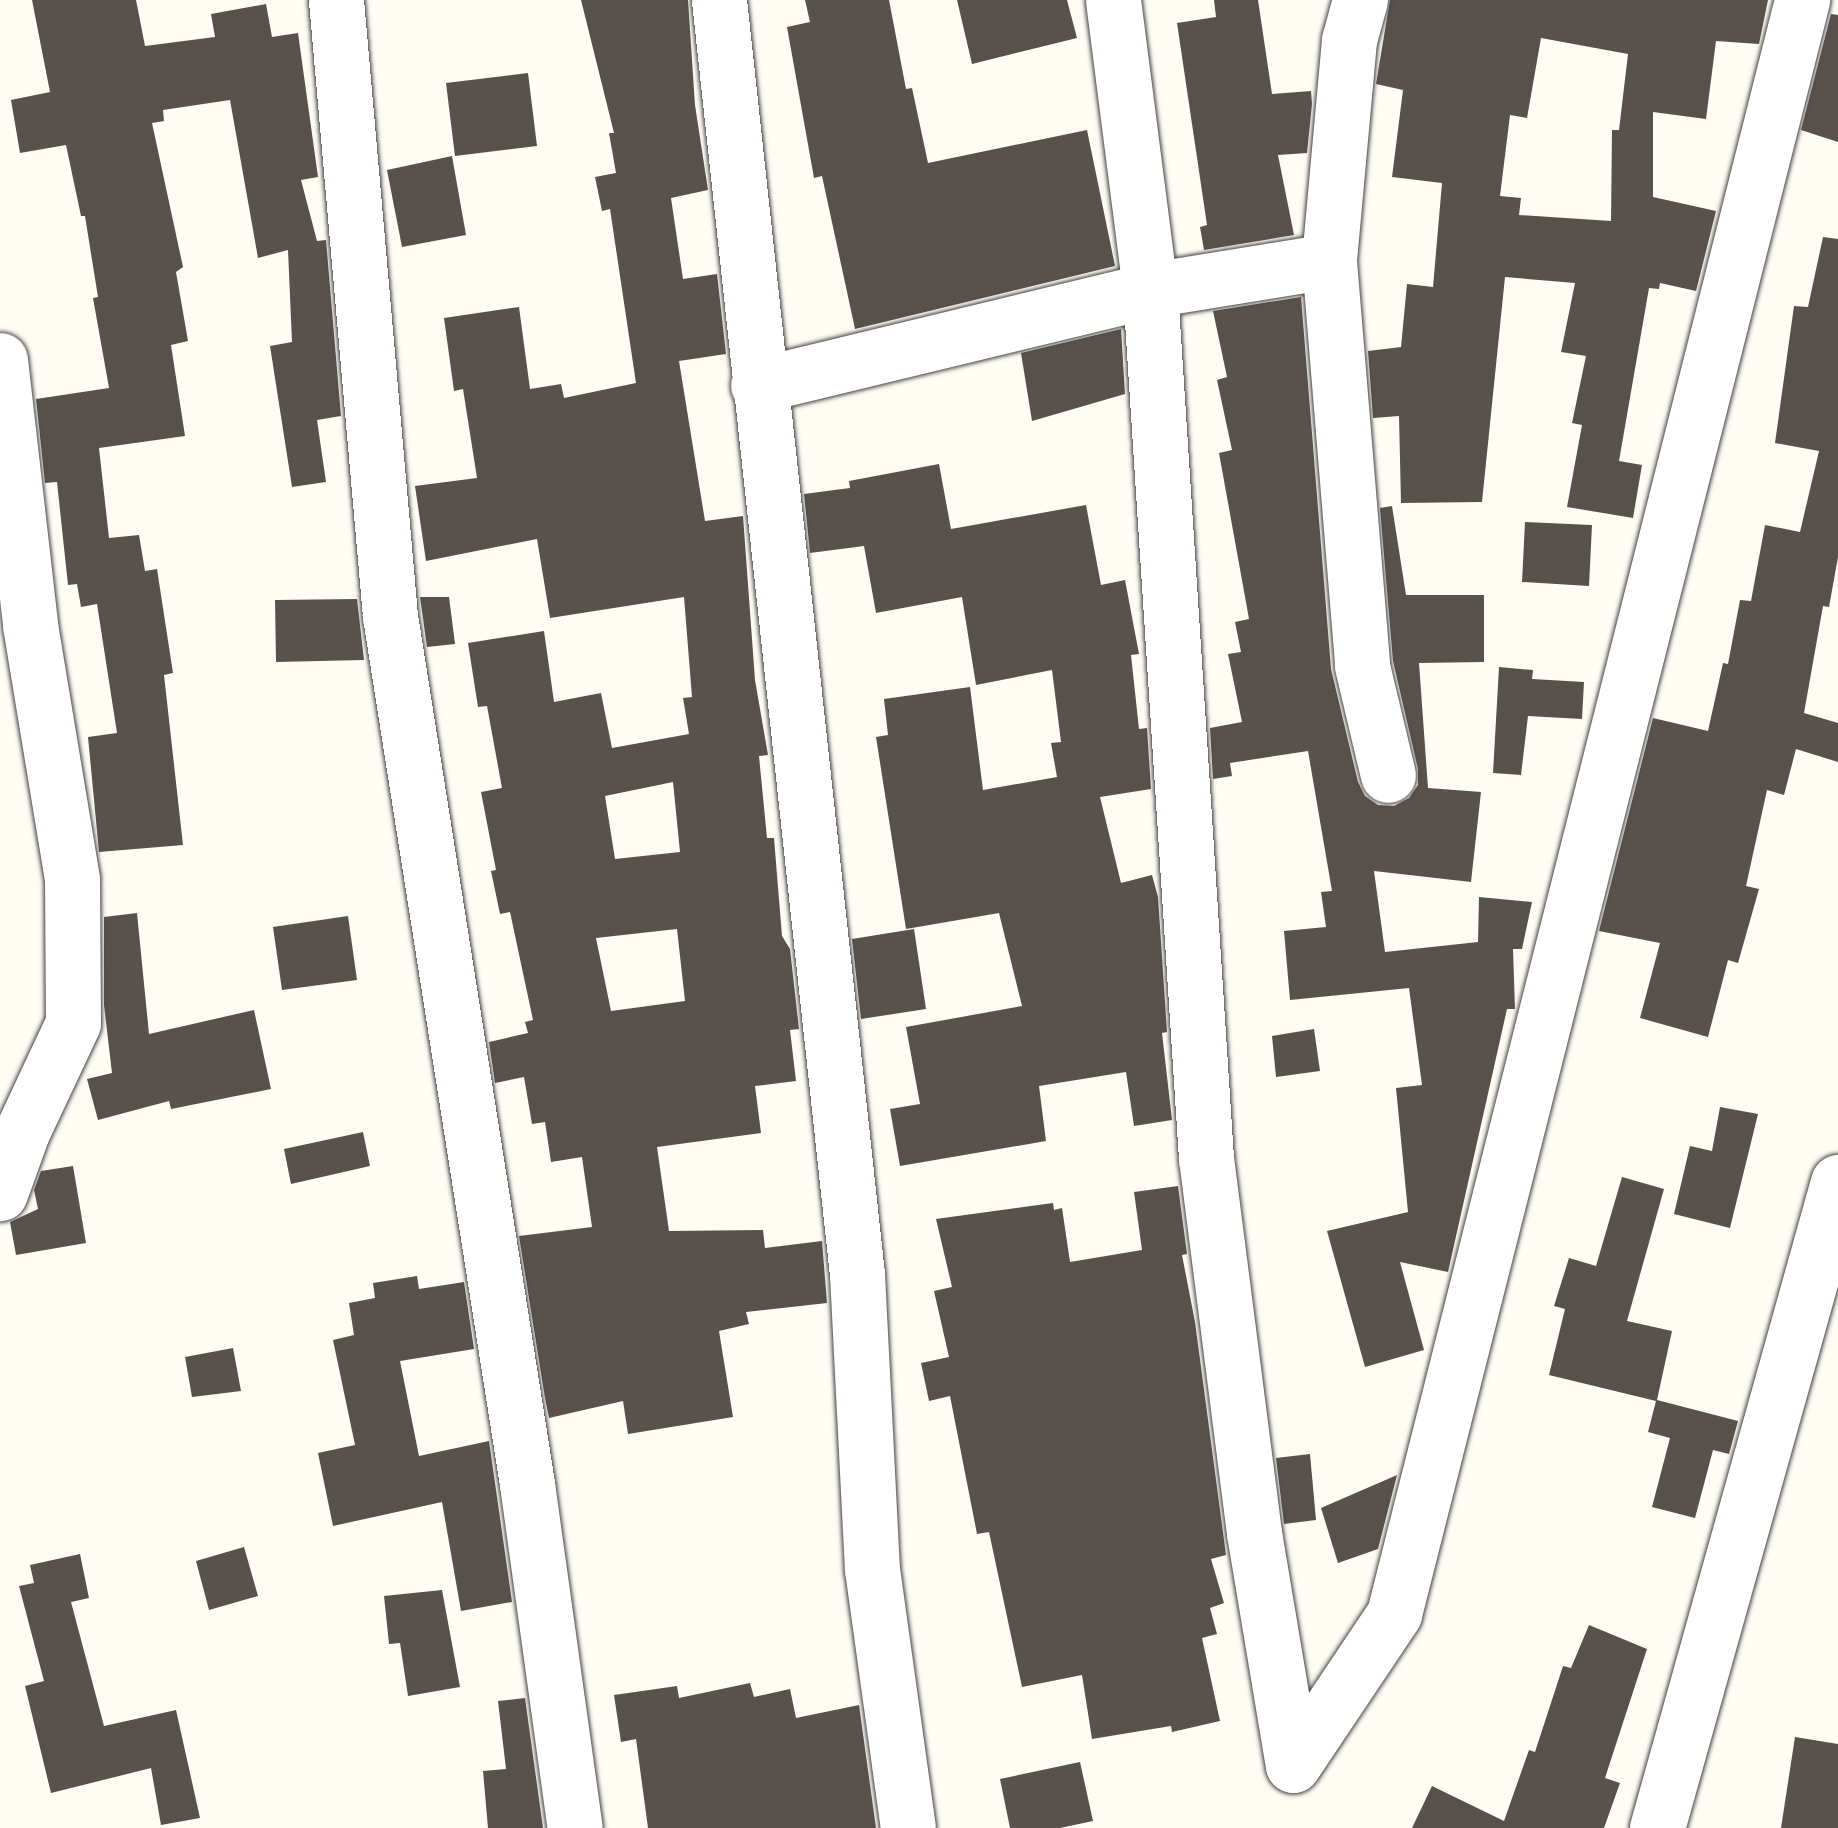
<!DOCTYPE html>
<html>
<head>
<meta charset="utf-8">
<style>
	body { margin:0 }
	#map { position:relative; width:1838px; height:1828px; overflow:hidden; background:#fefcf3; font-family:"Crimson Pro",serif }
	div>[style] { position:absolute }
	.building>* { inset:0; background:#58514c }
	.roads { filter:drop-shadow(0 0 2px #434343) drop-shadow(0 0 2px #434343) }
	.minor>* { height:55px; margin:-27.5px; padding:0 27.5px; transform-origin:27.5px; border-radius:27.5px; background:#fff }
	span { translate:-50% -50%; white-space:nowrap; text-align:center; line-height:1.15; -webkit-text-stroke:10px #fff; paint-order:stroke }
</style>
</head>
<body>
<div id="map">
	<div class="building">
		<i style="clip-path:polygon(32px 0,136px 0,145px 46px,215px 37px,211px 14px,266px 4px,272px 37px,298px 33px,318px 177px,301px 180px,317px 241px,326px 240px,341px 416px,317px 420px,326px 482px,292px 487px,270px 346px,292px 342px,288px 250px,258px 258px,230px 100px,163px 110px,164px 121px,152px 123px,183px 267px,176px 272px,188px 341px,171px 345px,185px 436px,99px 448px,109px 538px,139px 535px,145px 571px,157px 569px,173px 673px,164px 675px,183px 845px,99px 852px,88px 737px,117px 733px,97px 604px,81px 607px,77px 584px,68px 585px,57px 482px,45px 483px,36px 399px,109px 388px,93px 298px,98px 297px,85px 216px,81px 216px,66px 145px,20px 153px,11px 100px,50px 92px)"></i>
		<i style="clip-path:polygon(evenodd,581px 0,688px 0,695px 105px,708px 190px,671px 198px,683px 279px,717px 274px,726px 354px,679px 361px,705px 521px,743px 516px,755px 680px,768px 755px,759px 756px,767px 838px,774px 838px,782px 936px,790px 949px,799px 1029px,790px 1030px,796px 1081px,755px 1086px,761px 1133px,657px 1147px,669px 1231px,763px 1230px,765px 1248px,822px 1241px,827px 1303px,746px 1312px,749px 1324px,719px 1331px,733px 1417px,628px 1434px,623px 1401px,549px 1418px,545px 1398px,519px 1236px,592px 1227px,582px 1157px,551px 1162px,545px 1122px,532px 1124px,524px 1077px,495px 1083px,489px 1042px,528px 1033px,525px 1022px,533px 1020px,510px 912px,500px 914px,491px 871px,496px 870px,481px 792px,502px 788px,487px 706px,478px 707px,468px 643px,544px 631px,554px 702px,601px 693px,612px 748px,689px 734px,683px 698px,692px 697px,684px 597px,550px 618px,537px 539px,426px 561px,415px 486px,477px 478px,463px 389px,454px 391px,444px 318px,519px 307px,530px 389px,561px 384px,564px 398px,636px 383px,610px 209px,602px 211px,595px 177px,616px 173px,609px 133px,614px 133px,581px 0,673px 782px,680px 852px,615px 859px,605px 796px,673px 782px,581px 0,677px 929px,685px 1001px,611px 1011px,596px 938px,677px 929px)"></i>
		<i style="clip-path:polygon(805px 0,889px 0,906px 89px,912px 88px,928px 163px,1087px 130px,1115px 266px,855px 329px,822px 176px,814px 178px,787px 27px,810px 22px)"></i>
		<i style="clip-path:polygon(957px 0,1067px 0,1077px 38px,972px 64px)"></i>
		<i style="clip-path:polygon(1214px 0,1258px 0,1272px 94px,1311px 91px,1312px 104px,1307px 153px,1278px 155px,1294px 235px,1204px 250px,1200px 227px,1207px 225px,1177px 23px,1216px 17px)"></i>
		<i style="clip-path:polygon(evenodd,1390px 0,1768px 0,1759px 44px,1716px 41px,1706px 119px,1653px 112px,1653px 197px,1716px 211px,1696px 291px,1660px 283px,1659px 289px,1649px 288px,1619px 461px,1642px 465px,1633px 518px,1567px 507px,1582px 425px,1572px 423px,1586px 356px,1561px 352px,1575px 283px,1505px 277px,1482px 502px,1401px 503px,1399px 416px,1373px 418px,1368px 351px,1401px 347px,1407px 284px,1433px 287px,1442px 183px,1392px 177px,1403px 90px,1376px 84px,1390px 0,1541px 38px,1628px 54px,1619px 130px,1612px 130px,1611px 221px,1519px 215px,1521px 198px,1500px 196px,1510px 115px,1527px 118px,1541px 38px)"></i>
		<i style="clip-path:polygon(1831px 14px,1838px 15px,1838px 142px,1801px 130px)"></i>
		<i style="clip-path:polygon(528px 73px,537px 146px,455px 156px,446px 83px)"></i>
		<i style="clip-path:polygon(452px 156px,466px 235px,402px 247px,387px 170px)"></i>
		<i style="clip-path:polygon(1823px 237px,1838px 239px,1838px 557px,1829px 607px,1823px 606px,1804px 713px,1838px 723px,1838px 762px,1796px 749px,1784px 795px,1767px 790px,1746px 886px,1759px 889px,1738px 963px,1728px 960px,1708px 1037px,1640px 1018px,1660px 943px,1599px 931px,1653px 718px,1708px 731px,1723px 663px,1728px 664px,1740px 600px,1751px 601px,1765px 525px,1800px 532px,1819px 451px,1775px 443px,1794px 306px,1808px 307px)"></i>
		<i style="clip-path:polygon(1301px 297px,1331px 669px,1358px 782px,1365px 796px,1378px 805px,1394px 806px,1409px 798px,1418px 785px,1418px 769px,1393px 661px,1380px 508px,1392px 506px,1406px 595px,1484px 595px,1484px 662px,1419px 663px,1428px 788px,1481px 792px,1471px 882px,1374px 871px,1385px 952px,1478px 942px,1479px 897px,1532px 902px,1522px 949px,1513px 949px,1515px 1009px,1507px 1009px,1448px 1272px,1400px 1262px,1424px 1350px,1365px 1367px,1327px 1231px,1408px 1212px,1396px 1088px,1422px 1085px,1409px 988px,1290px 1000px,1284px 931px,1326px 927px,1321px 892px,1332px 891px,1308px 751px,1230px 763px,1232px 776px,1213px 779px,1210px 728px,1242px 722px,1228px 654px,1241px 652px,1235px 622px,1249px 619px,1219px 453px,1232px 450px,1217px 380px,1227px 377px,1213px 311px)"></i>
		<i style="clip-path:polygon(1121px 329px,1125px 394px,1032px 421px,1021px 353px)"></i>
		<i style="clip-path:polygon(939px 464px,951px 529px,1086px 505px,1101px 585px,1125px 580px,1139px 654px,1131px 655px,1139px 729px,1147px 728px,1151px 789px,1100px 797px,1121px 883px,1152px 875px,1158px 897px,1167px 1032px,1162px 1033px,1172px 1120px,1134px 1126px,1126px 1072px,1039px 1086px,1046px 1141px,900px 1166px,890px 1109px,920px 1104px,906px 1027px,1022px 1006px,999px 913px,906px 929px,876px 737px,888px 735px,884px 699px,970px 687px,983px 790px,1057px 777px,1051px 743px,1061px 742px,1052px 670px,976px 685px,962px 597px,876px 613px,864px 546px,810px 553px,804px 494px,850px 488px,849px 481px)"></i>
		<i style="clip-path:polygon(1525px 522px,1592px 525px,1589px 586px,1522px 582px)"></i>
		<i style="clip-path:polygon(420px 597px,449px 597px,455px 644px,427px 647px)"></i>
		<i style="clip-path:polygon(357px 599px,364px 660px,276px 662px,275px 600px)"></i>
		<i style="clip-path:polygon(1499px 667px,1533px 670px,1532px 679px,1584px 682px,1582px 719px,1528px 716px,1521px 775px,1493px 773px)"></i>
		<i style="clip-path:polygon(137px 913px,149px 1034px,254px 1010px,271px 1089px,171px 1109px,169px 1101px,98px 1120px,87px 1079px,112px 1073px,104px 1005px,104px 917px)"></i>
		<i style="clip-path:polygon(348px 916px,357px 980px,282px 990px,273px 927px)"></i>
		<i style="clip-path:polygon(914px 929px,926px 1009px,861px 1019px,852px 939px)"></i>
		<i style="clip-path:polygon(1314px 1029px,1320px 1071px,1276px 1077px,1272px 1036px)"></i>
		<i style="clip-path:polygon(1720px 1107px,1758px 1114px,1730px 1228px,1674px 1214px,1690px 1146px,1712px 1151px)"></i>
		<i style="clip-path:polygon(363px 1132px,370px 1166px,291px 1184px,284px 1149px)"></i>
		<i style="clip-path:polygon(73px 1166px,86px 1243px,16px 1255px,10px 1222px,38px 1209px,34px 1190px,41px 1171px)"></i>
		<i style="clip-path:polygon(1622px 1177px,1664px 1189px,1627px 1321px,1672px 1331px,1657px 1400px,1738px 1421px,1729px 1454px,1713px 1450px,1695px 1518px,1652px 1507px,1670px 1438px,1648px 1432px,1656px 1401px,1549px 1375px,1565px 1309px,1554px 1306px,1569px 1258px,1596px 1266px)"></i>
		<i style="clip-path:polygon(1178px 1186px,1187px 1254px,1182px 1255px,1195px 1322px,1226px 1555px,1211px 1559px,1224px 1603px,1210px 1608px,1217px 1634px,1202px 1638px,1220px 1721px,1172px 1732px,1171px 1726px,1092px 1739px,1082px 1675px,1022px 1687px,989px 1532px,977px 1534px,950px 1396px,929px 1401px,921px 1363px,949px 1357px,934px 1291px,952px 1287px,936px 1219px,1053px 1203px,1054px 1210px,1062px 1208px,1070px 1262px,1142px 1250px,1134px 1192px)"></i>
		<i style="clip-path:polygon(417px 1276px,419px 1289px,464px 1282px,474px 1349px,400px 1361px,419px 1456px,489px 1441px,512px 1602px,461px 1611px,442px 1502px,333px 1526px,318px 1453px,355px 1445px,333px 1340px,354px 1335px,349px 1303px,375px 1298px,373px 1283px)"></i>
		<i style="clip-path:polygon(233px 1348px,241px 1391px,192px 1397px,185px 1357px)"></i>
		<i style="clip-path:polygon(1310px 1454px,1316px 1520px,1284px 1524px,1276px 1458px)"></i>
		<i style="clip-path:polygon(1397px 1475px,1378px 1549px,1338px 1563px,1321px 1508px)"></i>
		<i style="clip-path:polygon(244px 1547px,258px 1596px,209px 1610px,196px 1561px)"></i>
		<i style="clip-path:polygon(80px 1554px,89px 1598px,71px 1602px,104px 1726px,176px 1710px,200px 1818px,161px 1825px,151px 1768px,51px 1793px,25px 1686px,44px 1681px,19px 1586px,34px 1583px,30px 1565px)"></i>
		<i style="clip-path:polygon(442px 1590px,460px 1687px,408px 1696px,400px 1643px,389px 1644px,384px 1596px)"></i>
		<i style="clip-path:polygon(1589px 1625px,1647px 1649px,1605px 1778px,1620px 1783px,1604px 1828px,1412px 1828px,1432px 1786px,1504px 1821px,1529px 1750px,1535px 1752px,1563px 1666px,1571px 1668px)"></i>
		<i style="clip-path:polygon(750px 1683px,754px 1697px,790px 1689px,796px 1718px,859px 1705px,876px 1828px,648px 1828px,636px 1739px,621px 1742px,614px 1695px,677px 1686px,679px 1698px)"></i>
		<i style="clip-path:polygon(525px 1698px,543px 1828px,488px 1828px,483px 1771px,506px 1769px,498px 1701px)"></i>
		<i style="clip-path:polygon(1795px 1737px,1838px 1744px,1838px 1828px,1781px 1828px)"></i>
		<i style="clip-path:polygon(1080px 1762px,1093px 1821px,1060px 1828px,1010px 1828px,1000px 1779px)"></i>
	</div>
	<div class="roads">
		<div class="minor">
			<i style="left:336px;top:0;width:618px;rotate:84.99deg"></i>
			<i style="left:390px;top:616px;width:879px;rotate:81.03deg"></i>
			<i style="left:527px;top:1484px;width:347px;rotate:82.1deg"></i>
			<i style="left:719px;top:0;width:1281px;rotate:83.82deg"></i>
			<i style="left:857px;top:1274px;width:295px;rotate:87.1deg"></i>
			<i style="left:872px;top:1569px;width:261px;rotate:82.1deg"></i>
			<i style="left:1113px;top:0;width:292px;rotate:82.7deg"></i>
			<i style="left:1150px;top:290px;width:870px;rotate:86.31deg"></i>
			<i style="left:1206px;top:1158px;width:378px;rotate:82.7deg"></i>
			<i style="left:1254px;top:1533px;width:235px;rotate:80.5deg"></i>
			<i style="left:1360px;top:0;width:41px;rotate:105.4deg"></i>
			<i style="left:1349px;top:40px;width:222px;rotate:95.2deg"></i>
			<i style="left:1329px;top:261px;width:406px;rotate:85.3deg"></i>
			<i style="left:1362px;top:666px;width:112px;rotate:76.6deg"></i>
			<i style="left:0;top:360px;width:267px;rotate:83.5deg"></i>
			<i style="left:30px;top:625px;width:258px;rotate:80.6deg"></i>
			<i style="left:72px;top:880px;width:143px;rotate:89.6deg"></i>
			<i style="left:73px;top:1023px;width:120px;rotate:115.1deg"></i>
			<i style="left:22px;top:1132px;width:65px;rotate:109.8deg"></i>
			<i style="left:758px;top:385px;width:403px;rotate:-13.6deg"></i>
			<i style="left:1150px;top:290px;width:181px;rotate:-9.2deg"></i>
			<i style="left:1293px;top:1765px;width:182px;rotate:-56.2deg"></i>
			<i style="left:1394px;top:1614px;width:1665px;rotate:-75.81deg"></i>
			<i style="left:1657px;top:1828px;width:671px;rotate:-74.35deg"></i>
		</div>
	</div>
</div>
</body>
</html>
